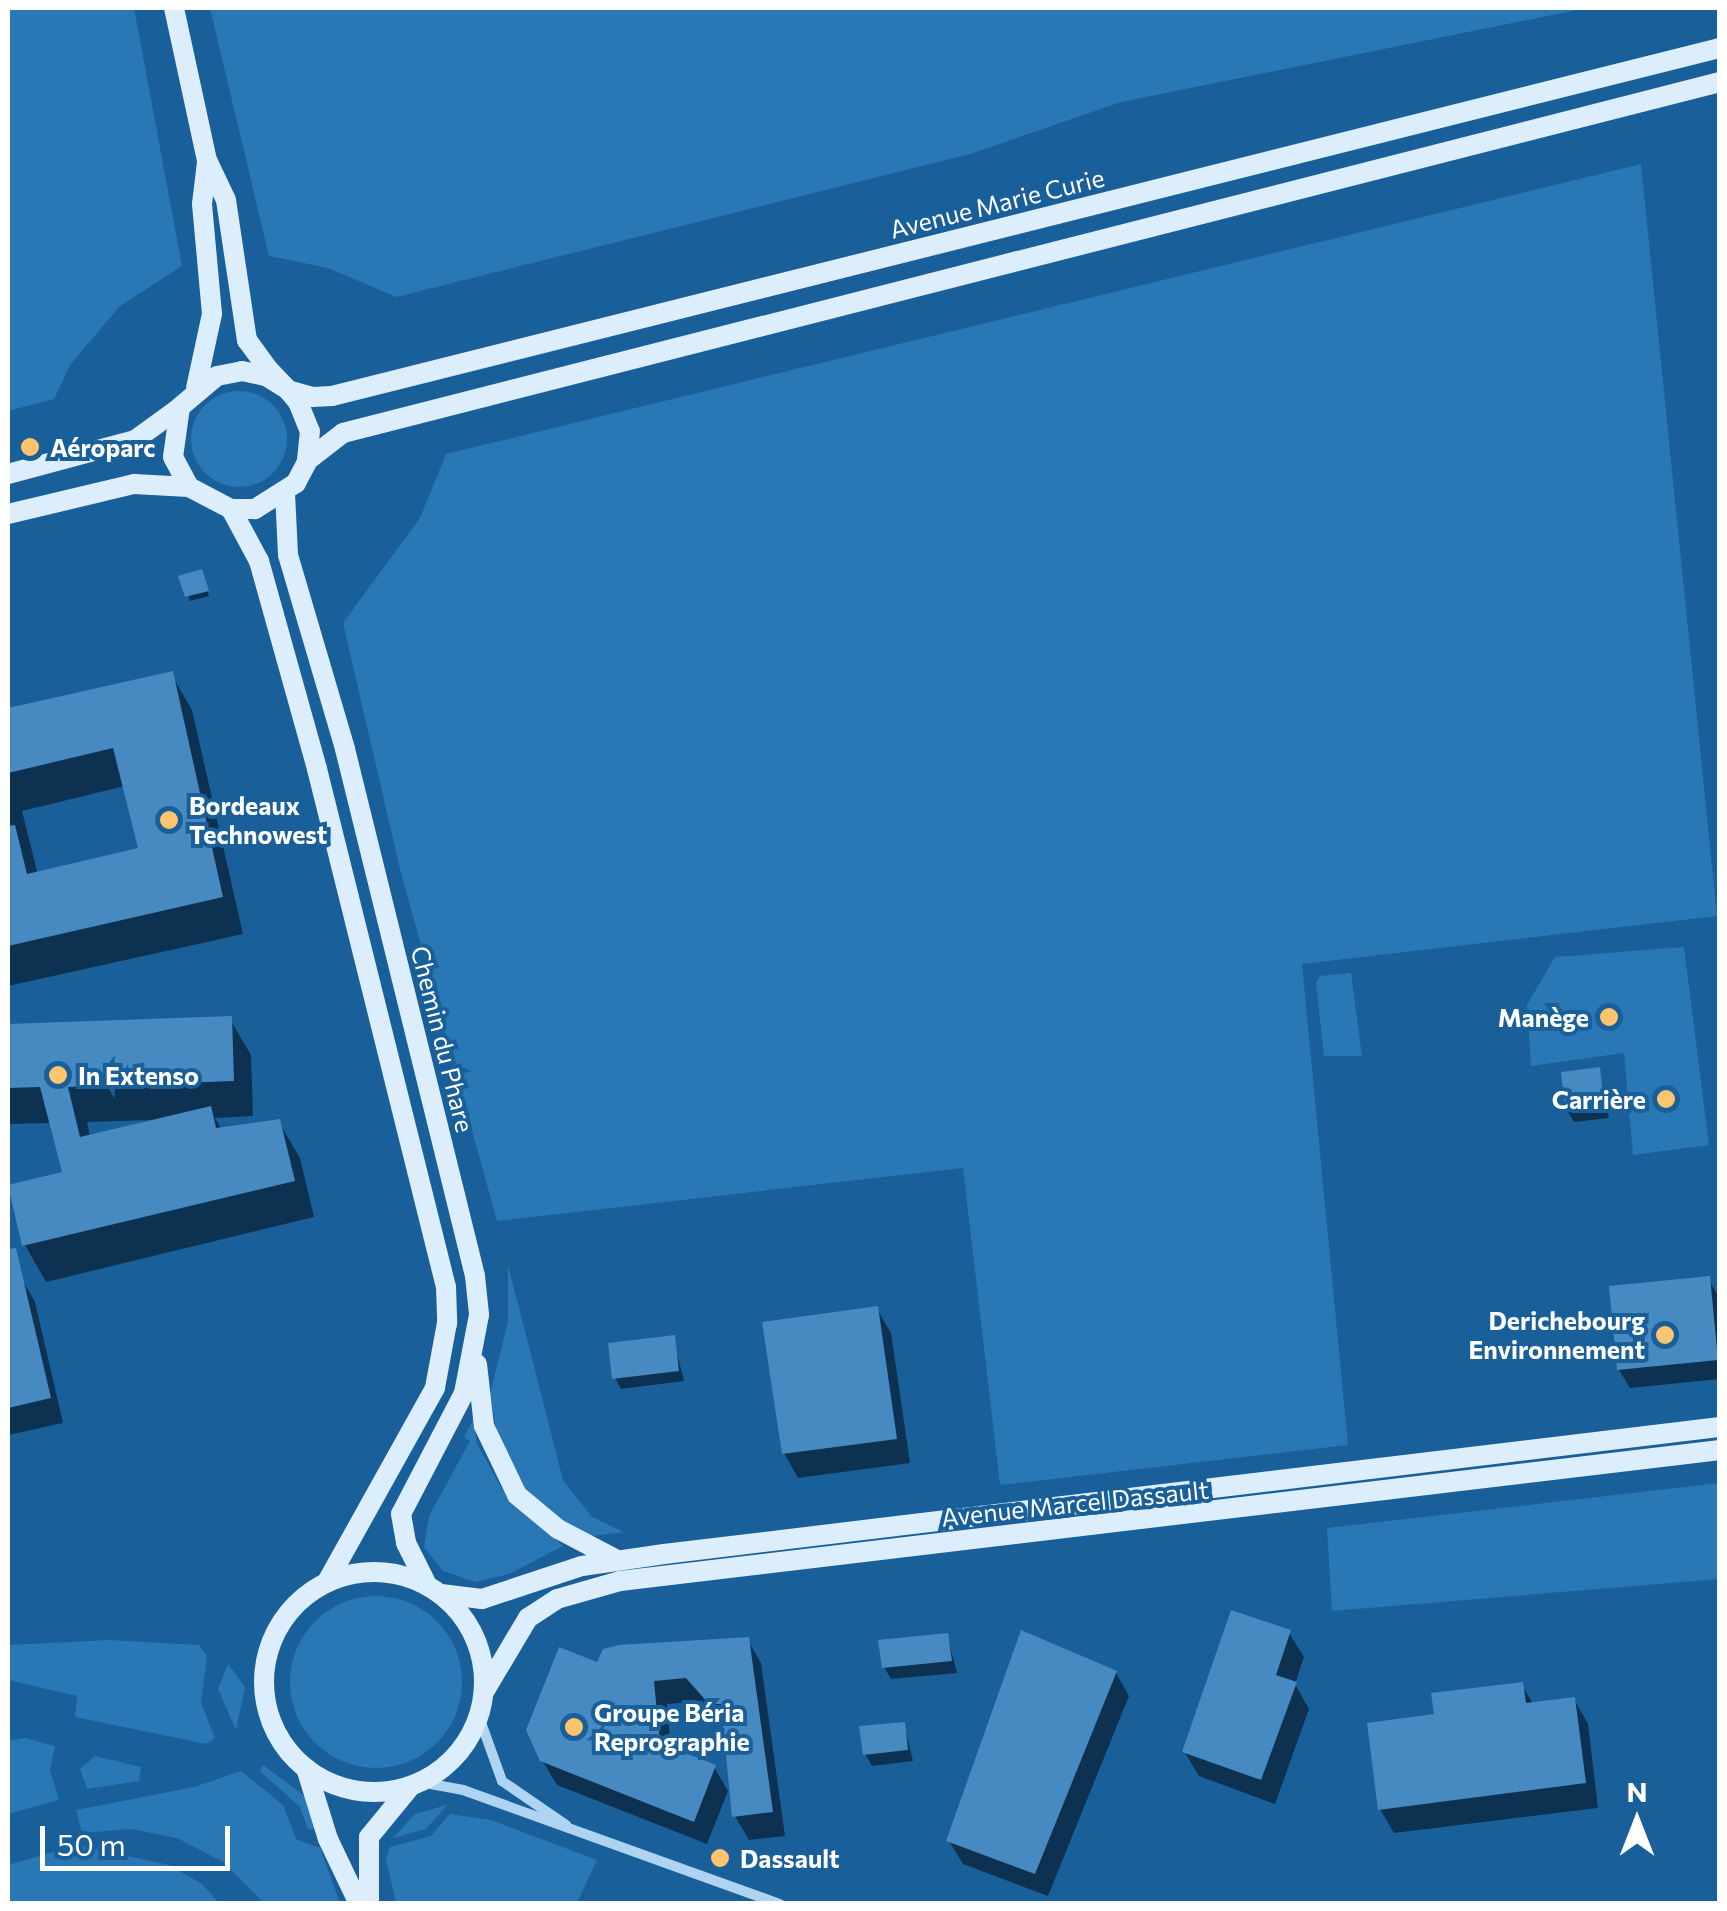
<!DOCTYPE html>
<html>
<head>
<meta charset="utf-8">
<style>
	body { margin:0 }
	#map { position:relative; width:1727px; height:1911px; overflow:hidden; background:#195f99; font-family:Commissioner,sans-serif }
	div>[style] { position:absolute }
	.green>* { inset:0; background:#2978b5 }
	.round { border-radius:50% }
	.shadow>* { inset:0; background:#0007 }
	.building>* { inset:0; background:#468ac1 }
	.street>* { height:10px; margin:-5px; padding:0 5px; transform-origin:5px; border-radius:5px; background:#aed4f1 }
	.secondary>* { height:20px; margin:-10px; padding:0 10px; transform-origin:10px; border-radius:10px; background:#dcedfc }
	.secondary>.ring { margin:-10px; padding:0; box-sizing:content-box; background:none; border:20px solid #dcedfc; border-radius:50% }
	.dots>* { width:28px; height:28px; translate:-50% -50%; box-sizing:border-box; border:5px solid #195f99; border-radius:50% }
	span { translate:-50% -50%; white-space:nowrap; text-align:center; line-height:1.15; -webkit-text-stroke:8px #195f99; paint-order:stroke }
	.street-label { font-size:25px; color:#fff }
	.poi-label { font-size:25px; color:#fff; font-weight:700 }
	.left { translate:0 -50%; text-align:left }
	.right { translate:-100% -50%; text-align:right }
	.frame { position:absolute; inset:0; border:10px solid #fff; pointer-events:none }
	.north { position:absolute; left:1587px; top:1771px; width:100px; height:100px; -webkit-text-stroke:8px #195f99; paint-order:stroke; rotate:0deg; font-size:28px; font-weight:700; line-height:40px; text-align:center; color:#fff }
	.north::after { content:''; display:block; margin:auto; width:35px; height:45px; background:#fff; clip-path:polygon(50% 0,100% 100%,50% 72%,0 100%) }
	.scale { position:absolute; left:40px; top:1826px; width:190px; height:45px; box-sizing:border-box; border:5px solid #fff; border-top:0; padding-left:12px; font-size:30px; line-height:35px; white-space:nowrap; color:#fff; -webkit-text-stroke:8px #195f99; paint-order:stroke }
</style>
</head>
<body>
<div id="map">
	<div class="green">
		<i style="clip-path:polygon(8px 8px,134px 8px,182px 266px,120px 306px,70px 365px,54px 399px,8px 411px)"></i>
		<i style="clip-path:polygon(210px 8px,1587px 8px,1121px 102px,970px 154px,396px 297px,328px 268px,269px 256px)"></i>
		<i style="clip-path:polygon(1641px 164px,1717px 916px,1302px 964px,1348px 1445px,1000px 1485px,963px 1168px,497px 1221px,400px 869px,343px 623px,420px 518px,446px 454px)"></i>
		<i class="round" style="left:191px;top:391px;width:96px;height:96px"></i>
		<i style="clip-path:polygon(1684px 947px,1709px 1145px,1633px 1155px,1624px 1053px,1531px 1066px,1527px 1005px,1555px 957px)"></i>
		<i style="clip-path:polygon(1351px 973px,1362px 1056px,1324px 1056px,1316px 983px,1320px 976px)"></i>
		<i style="clip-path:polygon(508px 1265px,563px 1480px,592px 1517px,624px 1532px,584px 1537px,530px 1501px,499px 1447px,490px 1394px,508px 1321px)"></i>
		<i style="clip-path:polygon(474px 1418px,477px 1444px,502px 1489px,563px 1546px,509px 1574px,475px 1582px,443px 1571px,424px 1547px,429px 1516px,470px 1441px,464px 1437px)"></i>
		<i style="clip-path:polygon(1719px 1483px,1719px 1579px,1332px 1611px,1327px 1528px)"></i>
		<i class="round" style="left:290px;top:1596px;width:172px;height:172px"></i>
		<i style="clip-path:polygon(110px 1640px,199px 1645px,207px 1657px,201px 1703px,215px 1738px,206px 1744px,75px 1717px,77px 1696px,8px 1680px,8px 1645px)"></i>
		<i style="clip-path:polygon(228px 1664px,245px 1687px,236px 1730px,218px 1689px)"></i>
		<i style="clip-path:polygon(25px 1738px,55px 1746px,50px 1770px,59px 1800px,8px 1814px,8px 1741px)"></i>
		<i style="clip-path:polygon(95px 1756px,141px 1767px,139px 1781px,87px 1789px,80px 1769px)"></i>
		<i style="clip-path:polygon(263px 1765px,306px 1797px,317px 1829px,308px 1829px,300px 1807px,260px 1771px)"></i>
		<i style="clip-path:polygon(241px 1771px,283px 1805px,296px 1839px,320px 1848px,340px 1903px,264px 1903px,223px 1862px,177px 1838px,131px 1829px,82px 1833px,76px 1810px,194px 1787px)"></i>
		<i style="clip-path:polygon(447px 1805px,426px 1829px,393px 1838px,415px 1814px)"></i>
		<i style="clip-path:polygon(450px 1814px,491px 1820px,597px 1860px,577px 1903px,396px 1903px,386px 1859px,390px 1847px,431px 1836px)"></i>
		<i style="clip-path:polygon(77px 1845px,169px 1865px,202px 1884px,219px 1903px,8px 1903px,8px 1865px)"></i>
	</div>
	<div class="shadow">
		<i style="clip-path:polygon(182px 577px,204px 577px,209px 596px,190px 601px)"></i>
		<i style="clip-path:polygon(evenodd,171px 674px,192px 710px,243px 934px,8px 986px,8px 710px,171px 674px,125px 786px,141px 850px,38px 875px,22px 811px,125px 786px)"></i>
		<i style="clip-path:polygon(evenodd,230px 1019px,251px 1055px,253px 1116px,215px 1118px,222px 1130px,279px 1122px,300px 1158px,314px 1217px,46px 1282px,25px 1245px,10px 1187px,65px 1173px,52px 1123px,8px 1124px,8px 1026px,230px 1019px,151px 1120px,90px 1137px,87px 1122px,151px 1120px)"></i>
		<i style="clip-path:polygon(1598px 1070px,1609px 1118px,1574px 1122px,1567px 1110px)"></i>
		<i style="clip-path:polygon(21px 1278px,35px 1302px,63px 1423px,8px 1435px,8px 1281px)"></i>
		<i style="clip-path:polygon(1708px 1279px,1719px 1297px,1720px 1379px,1630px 1388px,1619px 1370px)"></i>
		<i style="clip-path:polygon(877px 1309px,891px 1333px,910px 1463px,798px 1478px,784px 1453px)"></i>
		<i style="clip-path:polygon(673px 1337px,684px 1381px,621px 1389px,615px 1378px)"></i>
		<i style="clip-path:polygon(1289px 1633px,1304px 1657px,1295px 1684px,1309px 1709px,1275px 1804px,1199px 1776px,1184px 1751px)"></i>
		<i style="clip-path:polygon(947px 1635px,957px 1673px,891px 1679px,884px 1667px)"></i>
		<i style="clip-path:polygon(747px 1639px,761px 1663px,785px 1836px,749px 1840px,735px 1816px,726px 1729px,702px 1701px,667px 1704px,671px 1750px,714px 1767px,728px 1791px,707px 1844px,557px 1785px,542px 1760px,599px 1665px)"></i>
		<i style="clip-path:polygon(1116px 1673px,1129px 1696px,1048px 1896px,963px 1864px,949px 1841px)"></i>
		<i style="clip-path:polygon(1522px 1685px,1533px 1704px,1574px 1699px,1588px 1724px,1598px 1808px,1394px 1833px,1380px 1809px,1437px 1716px)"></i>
		<i style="clip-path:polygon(904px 1724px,913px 1761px,872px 1766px,865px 1754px)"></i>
	</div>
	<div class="building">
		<i style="clip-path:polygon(202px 569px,209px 591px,185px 597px,178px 576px)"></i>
		<i style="clip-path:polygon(173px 671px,223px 897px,8px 946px,8px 826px,15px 825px,27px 874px,138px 848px,113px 748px,8px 773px,8px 708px)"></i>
		<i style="clip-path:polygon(232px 1016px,234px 1081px,68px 1087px,80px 1137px,211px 1106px,216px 1128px,280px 1119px,295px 1181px,22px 1246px,8px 1185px,62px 1172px,40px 1087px,8px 1088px,8px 1024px)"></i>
		<i style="clip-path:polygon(1600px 1067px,1604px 1106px,1565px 1111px,1561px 1072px)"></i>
		<i style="clip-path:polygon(16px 1248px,51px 1398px,8px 1408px,8px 1249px)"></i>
		<i style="clip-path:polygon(1710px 1276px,1718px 1360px,1617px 1370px,1609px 1286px)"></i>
		<i style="clip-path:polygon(878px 1306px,897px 1439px,782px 1454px,762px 1322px)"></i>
		<i style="clip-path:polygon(675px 1335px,679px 1371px,612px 1379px,608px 1343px)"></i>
		<i style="clip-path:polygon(1231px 1610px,1291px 1630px,1276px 1675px,1297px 1682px,1261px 1780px,1182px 1752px)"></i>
		<i style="clip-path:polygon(1021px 1630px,1117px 1671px,1035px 1874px,946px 1841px)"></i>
		<i style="clip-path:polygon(948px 1633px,952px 1661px,882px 1668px,878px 1640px)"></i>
		<i style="clip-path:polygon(749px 1637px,773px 1812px,732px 1817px,721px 1704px,709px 1704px,686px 1678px,654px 1681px,660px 1743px,716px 1765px,694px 1822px,540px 1761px,526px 1730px,559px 1647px,597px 1662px,603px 1649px,619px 1645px)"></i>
		<i style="clip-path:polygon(1523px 1682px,1526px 1703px,1575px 1697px,1586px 1783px,1378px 1810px,1367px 1723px,1434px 1714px,1431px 1693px)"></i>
		<i style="clip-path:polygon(905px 1722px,908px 1750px,863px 1755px,859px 1726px)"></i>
	</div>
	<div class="street">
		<i style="left:479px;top:1717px;width:68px;rotate:70.2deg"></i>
		<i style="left:502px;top:1781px;width:78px;rotate:34.5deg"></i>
		<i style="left:420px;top:1782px;width:44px;rotate:10.5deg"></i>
		<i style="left:463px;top:1790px;width:337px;rotate:19.8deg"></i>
	</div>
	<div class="secondary">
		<i style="left:174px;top:8px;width:156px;rotate:77.8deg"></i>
		<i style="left:207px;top:160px;width:44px;rotate:64.6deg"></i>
		<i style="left:226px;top:200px;width:142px;rotate:81.5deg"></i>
		<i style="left:247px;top:340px;width:37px;rotate:54deg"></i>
		<i style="left:269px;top:370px;width:28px;rotate:46deg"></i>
		<i style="left:288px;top:390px;width:16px;rotate:50deg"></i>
		<i style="left:298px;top:402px;width:31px;rotate:68deg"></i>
		<i style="left:310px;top:431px;width:31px;rotate:96deg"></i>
		<i style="left:307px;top:462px;width:24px;rotate:118deg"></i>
		<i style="left:296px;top:483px;width:49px;rotate:147.6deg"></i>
		<i style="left:255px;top:509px;width:24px;rotate:180deg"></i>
		<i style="left:231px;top:509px;width:47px;rotate:-152.4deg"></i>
		<i style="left:189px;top:487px;width:34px;rotate:-118deg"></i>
		<i style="left:173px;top:457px;width:50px;rotate:-82deg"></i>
		<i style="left:180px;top:407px;width:48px;rotate:-40deg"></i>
		<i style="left:217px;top:376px;width:25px;rotate:-11deg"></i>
		<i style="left:242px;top:371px;width:25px;rotate:12deg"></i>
		<i style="left:266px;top:376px;width:26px;rotate:32deg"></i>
		<i style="left:288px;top:390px;width:25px;rotate:16deg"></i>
		<i style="left:312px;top:397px;width:20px;rotate:-3deg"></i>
		<i style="left:332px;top:396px;width:1431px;rotate:-14.08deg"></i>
		<i style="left:196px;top:388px;width:76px;rotate:-77.8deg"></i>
		<i style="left:212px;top:314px;width:110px;rotate:-95.2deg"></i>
		<i style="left:202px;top:204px;width:42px;rotate:-83.2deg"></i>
		<i style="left:308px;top:460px;width:44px;rotate:-37.6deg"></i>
		<i style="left:343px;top:433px;width:1421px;rotate:-14.3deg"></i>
		<i style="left:8px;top:474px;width:131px;rotate:-15deg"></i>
		<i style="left:135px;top:440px;width:54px;rotate:-36deg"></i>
		<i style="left:285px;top:493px;width:62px;rotate:87.2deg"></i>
		<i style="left:288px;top:555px;width:202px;rotate:73.6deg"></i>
		<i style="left:345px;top:749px;width:543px;rotate:76.14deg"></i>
		<i style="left:475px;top:1276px;width:39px;rotate:84deg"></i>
		<i style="left:479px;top:1315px;width:79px;rotate:100.9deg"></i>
		<i style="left:464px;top:1393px;width:136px;rotate:117.5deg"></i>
		<i style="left:401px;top:1514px;width:29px;rotate:80deg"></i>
		<i style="left:406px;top:1543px;width:47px;rotate:63.4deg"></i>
		<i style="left:231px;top:509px;width:59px;rotate:61.7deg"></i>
		<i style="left:259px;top:561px;width:216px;rotate:74.4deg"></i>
		<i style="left:317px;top:769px;width:534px;rotate:76.02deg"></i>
		<i style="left:446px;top:1287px;width:36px;rotate:88deg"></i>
		<i style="left:447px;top:1323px;width:66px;rotate:100.5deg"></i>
		<i style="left:435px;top:1388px;width:222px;rotate:119.1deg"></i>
		<i style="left:8px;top:514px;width:130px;rotate:-13.4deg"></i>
		<i style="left:134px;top:484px;width:55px;rotate:3.1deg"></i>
		<i style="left:477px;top:1364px;width:62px;rotate:83.6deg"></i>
		<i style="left:484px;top:1426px;width:76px;rotate:64.4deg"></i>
		<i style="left:517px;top:1495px;width:53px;rotate:39.7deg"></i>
		<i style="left:558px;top:1529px;width:67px;rotate:27.7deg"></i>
		<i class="ring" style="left:264px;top:1572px;width:200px;height:200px"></i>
		<i style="left:441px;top:1594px;width:41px;rotate:7deg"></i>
		<i style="left:482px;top:1599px;width:105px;rotate:-18.3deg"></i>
		<i style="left:582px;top:1566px;width:83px;rotate:-8.3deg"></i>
		<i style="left:664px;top:1554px;width:1064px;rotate:-6.86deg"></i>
		<i style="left:484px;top:1692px;width:86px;rotate:-59.3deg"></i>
		<i style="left:528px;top:1618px;width:35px;rotate:-33deg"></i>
		<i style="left:557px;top:1599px;width:66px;rotate:-15.9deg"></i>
		<i style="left:620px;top:1581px;width:1108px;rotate:-6.79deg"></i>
		<i style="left:306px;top:1768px;width:74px;rotate:72.8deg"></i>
		<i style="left:328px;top:1839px;width:72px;rotate:64.5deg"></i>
		<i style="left:369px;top:1904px;width:67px;rotate:-90deg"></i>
		<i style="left:369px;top:1837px;width:65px;rotate:-50.6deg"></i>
	</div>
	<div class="dots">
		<i style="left:30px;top:447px;background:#ffc56e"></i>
		<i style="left:169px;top:820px;background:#ffc56e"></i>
		<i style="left:1609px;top:1017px;background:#ffc56e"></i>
		<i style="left:58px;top:1075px;background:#ffc56e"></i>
		<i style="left:1666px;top:1099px;background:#ffc56e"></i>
		<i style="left:1665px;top:1335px;background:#ffc56e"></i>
		<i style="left:574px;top:1727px;background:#ffc56e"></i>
		<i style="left:720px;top:1858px;background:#ffc56e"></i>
	</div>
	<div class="street-label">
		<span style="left:997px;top:203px;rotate:-14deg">Avenue Marie Curie</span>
		<span style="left:443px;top:1039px;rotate:76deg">Chemin du Phare</span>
		<span style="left:1075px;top:1503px;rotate:-6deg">Avenue Marcel Dassault</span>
	</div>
	<div class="poi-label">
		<span class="left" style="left:50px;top:447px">Aéroparc</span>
		<span class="left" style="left:189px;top:820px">Bordeaux<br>Technowest</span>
		<span class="right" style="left:1589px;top:1017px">Manège</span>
		<span class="left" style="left:78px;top:1075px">In Extenso</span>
		<span class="right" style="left:1646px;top:1099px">Carrière</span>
		<span class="right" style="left:1645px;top:1335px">Derichebourg<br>Environnement</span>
		<span class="left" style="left:594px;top:1727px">Groupe Béria<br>Reprographie</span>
		<span class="left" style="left:740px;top:1858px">Dassault</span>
	</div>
	<div class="frame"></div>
	<div class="north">N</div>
	<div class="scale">50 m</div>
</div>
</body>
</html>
